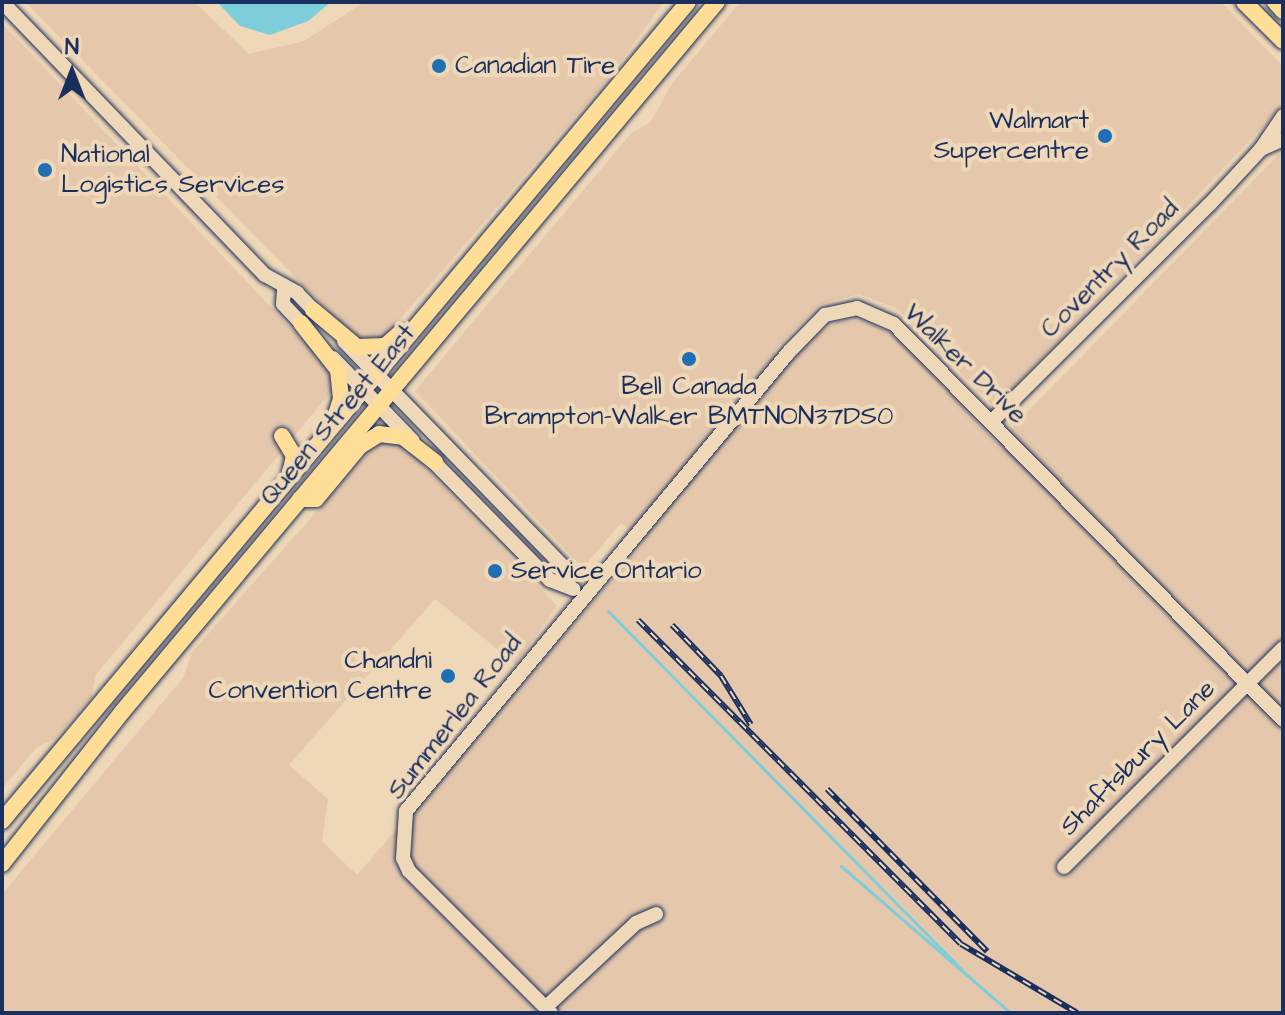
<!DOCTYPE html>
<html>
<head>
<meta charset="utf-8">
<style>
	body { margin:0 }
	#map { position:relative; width:1285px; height:1015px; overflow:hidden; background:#efd8b8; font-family:"Architects Daughter",sans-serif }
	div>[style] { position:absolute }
	.built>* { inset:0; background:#e5c8ac }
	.water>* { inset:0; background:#7dcdda }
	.stream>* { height:3px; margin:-1.5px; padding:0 1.5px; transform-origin:1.5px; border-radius:1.5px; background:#7dcdda }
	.roads { filter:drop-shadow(0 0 2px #1b2f5e) drop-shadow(0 0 2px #1b2f5e) }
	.minor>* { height:14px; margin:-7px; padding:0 7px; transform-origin:7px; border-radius:7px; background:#efd8b8 }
	.major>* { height:16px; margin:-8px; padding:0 8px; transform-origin:8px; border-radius:8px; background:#fedd96 }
	.rail>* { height:6px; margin-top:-3px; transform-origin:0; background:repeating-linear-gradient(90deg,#efd8b8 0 9px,#1b2f5e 0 18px); box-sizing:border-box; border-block:2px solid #1b2f5e }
	.dots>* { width:22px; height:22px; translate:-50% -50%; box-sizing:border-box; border:4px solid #efd8b8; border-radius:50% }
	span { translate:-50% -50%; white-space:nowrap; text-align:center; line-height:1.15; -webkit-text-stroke:8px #efd8b8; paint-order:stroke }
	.poi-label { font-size:26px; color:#1b2f5e }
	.left { translate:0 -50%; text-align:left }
	.right { translate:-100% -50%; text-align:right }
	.street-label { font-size:26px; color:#1b2f5e }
	.frame { position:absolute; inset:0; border:4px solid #1b2f5e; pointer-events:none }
	.north { position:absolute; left:32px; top:32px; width:80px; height:80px; -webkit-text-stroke:6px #efd8b8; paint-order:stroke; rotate:0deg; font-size:22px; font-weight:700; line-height:32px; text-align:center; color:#1b2f5e }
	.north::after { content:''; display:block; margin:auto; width:28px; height:36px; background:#1b2f5e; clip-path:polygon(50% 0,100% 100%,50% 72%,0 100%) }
</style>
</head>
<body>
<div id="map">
	<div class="built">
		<i style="clip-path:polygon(25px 2px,195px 2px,249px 54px,304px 41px,364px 2px,664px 2px,607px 80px,383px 339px,372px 342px,354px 337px)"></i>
		<i style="clip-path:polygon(740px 2px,1221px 2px,1283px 66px,1283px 105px,996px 409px,898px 309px,859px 294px,819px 305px,774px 351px,787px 366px,815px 334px,839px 321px,864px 321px,888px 331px,906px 347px,997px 443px,1283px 150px,1283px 1013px,2px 1013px,2px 894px,183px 678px,192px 652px,379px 441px,404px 445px,557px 606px,516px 664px,435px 599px,289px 765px,328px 799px,322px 841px,357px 875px,645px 542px,621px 523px,583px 568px,415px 391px,632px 132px,650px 123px,673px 82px)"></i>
		<i style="clip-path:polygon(2px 23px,326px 365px,334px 388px,96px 675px,91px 697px,54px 739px,36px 748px,2px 789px)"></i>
	</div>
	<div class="water">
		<i style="clip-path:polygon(217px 2px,331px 2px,308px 21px,270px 35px,240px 26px)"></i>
	</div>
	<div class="stream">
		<i style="left:608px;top:611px;width:507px;rotate:45.4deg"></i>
		<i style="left:841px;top:866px;width:225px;rotate:40.9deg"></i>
	</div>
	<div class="roads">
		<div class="minor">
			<i style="left:2px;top:2px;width:379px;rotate:46.1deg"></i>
			<i style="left:265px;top:275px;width:37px;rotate:29deg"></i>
			<i style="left:297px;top:293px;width:35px;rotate:46deg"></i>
			<i style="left:1261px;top:149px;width:24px;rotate:-24deg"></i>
			<i style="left:284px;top:290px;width:14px;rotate:94deg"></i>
			<i style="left:283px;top:304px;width:37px;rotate:47deg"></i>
			<i style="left:344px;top:341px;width:314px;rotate:45.8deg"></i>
			<i style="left:563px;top:566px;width:22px;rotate:72deg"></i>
			<i style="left:333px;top:358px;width:115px;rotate:46.1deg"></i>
			<i style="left:992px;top:421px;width:306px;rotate:-44.9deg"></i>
			<i style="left:1209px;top:205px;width:76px;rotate:-47.1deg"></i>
			<i style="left:1261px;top:149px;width:40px;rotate:-56deg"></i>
			<i style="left:428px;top:456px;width:174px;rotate:45.5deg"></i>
			<i style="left:550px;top:580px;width:25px;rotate:21deg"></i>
			<i style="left:1064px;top:867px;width:310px;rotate:-45deg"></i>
			<i style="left:546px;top:1007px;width:123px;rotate:-43deg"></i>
			<i style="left:636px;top:923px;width:22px;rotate:-24deg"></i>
			<i style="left:551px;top:1013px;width:201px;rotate:-135deg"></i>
			<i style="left:409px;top:871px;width:14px;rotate:-115deg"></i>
			<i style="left:403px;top:858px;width:47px;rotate:-86.3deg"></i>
			<i style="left:406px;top:811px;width:598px;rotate:-50.16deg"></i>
			<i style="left:789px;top:352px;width:52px;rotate:-45.8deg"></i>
			<i style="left:825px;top:315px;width:33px;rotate:-12deg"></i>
			<i style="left:857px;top:308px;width:40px;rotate:23.4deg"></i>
			<i style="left:894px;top:324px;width:555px;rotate:45.51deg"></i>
		</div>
		<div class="major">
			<i style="left:1244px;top:2px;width:55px;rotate:45deg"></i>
			<i style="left:1275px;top:2px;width:12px;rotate:48deg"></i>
			<i style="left:313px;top:310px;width:57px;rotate:40.1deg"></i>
			<i style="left:357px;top:347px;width:28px;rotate:-2deg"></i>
			<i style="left:385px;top:346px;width:20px;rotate:-41deg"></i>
			<i style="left:301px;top:323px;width:60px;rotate:51.8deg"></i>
			<i style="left:338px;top:370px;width:29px;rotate:84deg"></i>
			<i style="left:341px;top:399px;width:16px;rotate:108deg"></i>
			<i style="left:282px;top:436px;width:23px;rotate:59deg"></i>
			<i style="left:294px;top:456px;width:18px;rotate:103deg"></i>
			<i style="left:300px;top:499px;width:16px"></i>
			<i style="left:316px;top:499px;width:69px;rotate:-50.3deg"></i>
			<i style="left:360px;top:446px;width:22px;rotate:-32deg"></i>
			<i style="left:379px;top:434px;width:24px;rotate:7deg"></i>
			<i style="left:403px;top:437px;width:41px;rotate:38deg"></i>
			<i style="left:2px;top:821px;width:1068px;rotate:-50.05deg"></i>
			<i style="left:2px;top:864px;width:194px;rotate:-51.7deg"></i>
			<i style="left:122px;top:712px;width:926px;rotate:-50.04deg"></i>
		</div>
	</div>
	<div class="rail">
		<i style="left:638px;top:620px;width:457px;rotate:45.1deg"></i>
		<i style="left:961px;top:944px;width:135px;rotate:30.7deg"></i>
		<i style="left:672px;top:625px;width:71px;rotate:46.1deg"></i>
		<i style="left:721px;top:676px;width:57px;rotate:58.5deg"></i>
		<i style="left:827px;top:789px;width:228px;rotate:45.4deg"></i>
	</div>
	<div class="dots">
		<i style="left:439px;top:66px;background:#1f6fb2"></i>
		<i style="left:1105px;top:136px;background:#1f6fb2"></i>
		<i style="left:45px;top:170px;background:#1f6fb2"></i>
		<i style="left:689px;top:359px;background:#1f6fb2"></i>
		<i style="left:495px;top:571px;background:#1f6fb2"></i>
		<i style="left:448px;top:676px;background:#1f6fb2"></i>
	</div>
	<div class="poi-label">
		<span class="left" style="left:455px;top:66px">Canadian Tire</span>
		<span class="right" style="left:1089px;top:136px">Walmart<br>Supercentre</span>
		<span class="left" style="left:61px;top:170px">National<br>Logistics Services</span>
		<span style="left:689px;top:402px">Bell Canada<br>Brampton-Walker BMTNON37DS0</span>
		<span class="left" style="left:511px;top:571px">Service Ontario</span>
		<span class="right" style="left:432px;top:676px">Chandni<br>Convention Centre</span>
	</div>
	<div class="street-label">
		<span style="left:1110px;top:269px;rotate:-45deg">Coventry Road</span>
		<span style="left:965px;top:364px;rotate:44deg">Walker Drive</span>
		<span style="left:338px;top:415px;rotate:-50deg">Queen Street East</span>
		<span style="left:455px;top:717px;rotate:-52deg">Summerlea Road</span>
		<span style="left:1138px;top:758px;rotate:-45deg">Shaftsbury Lane</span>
	</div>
	<div class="frame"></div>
	<div class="north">N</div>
</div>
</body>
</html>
